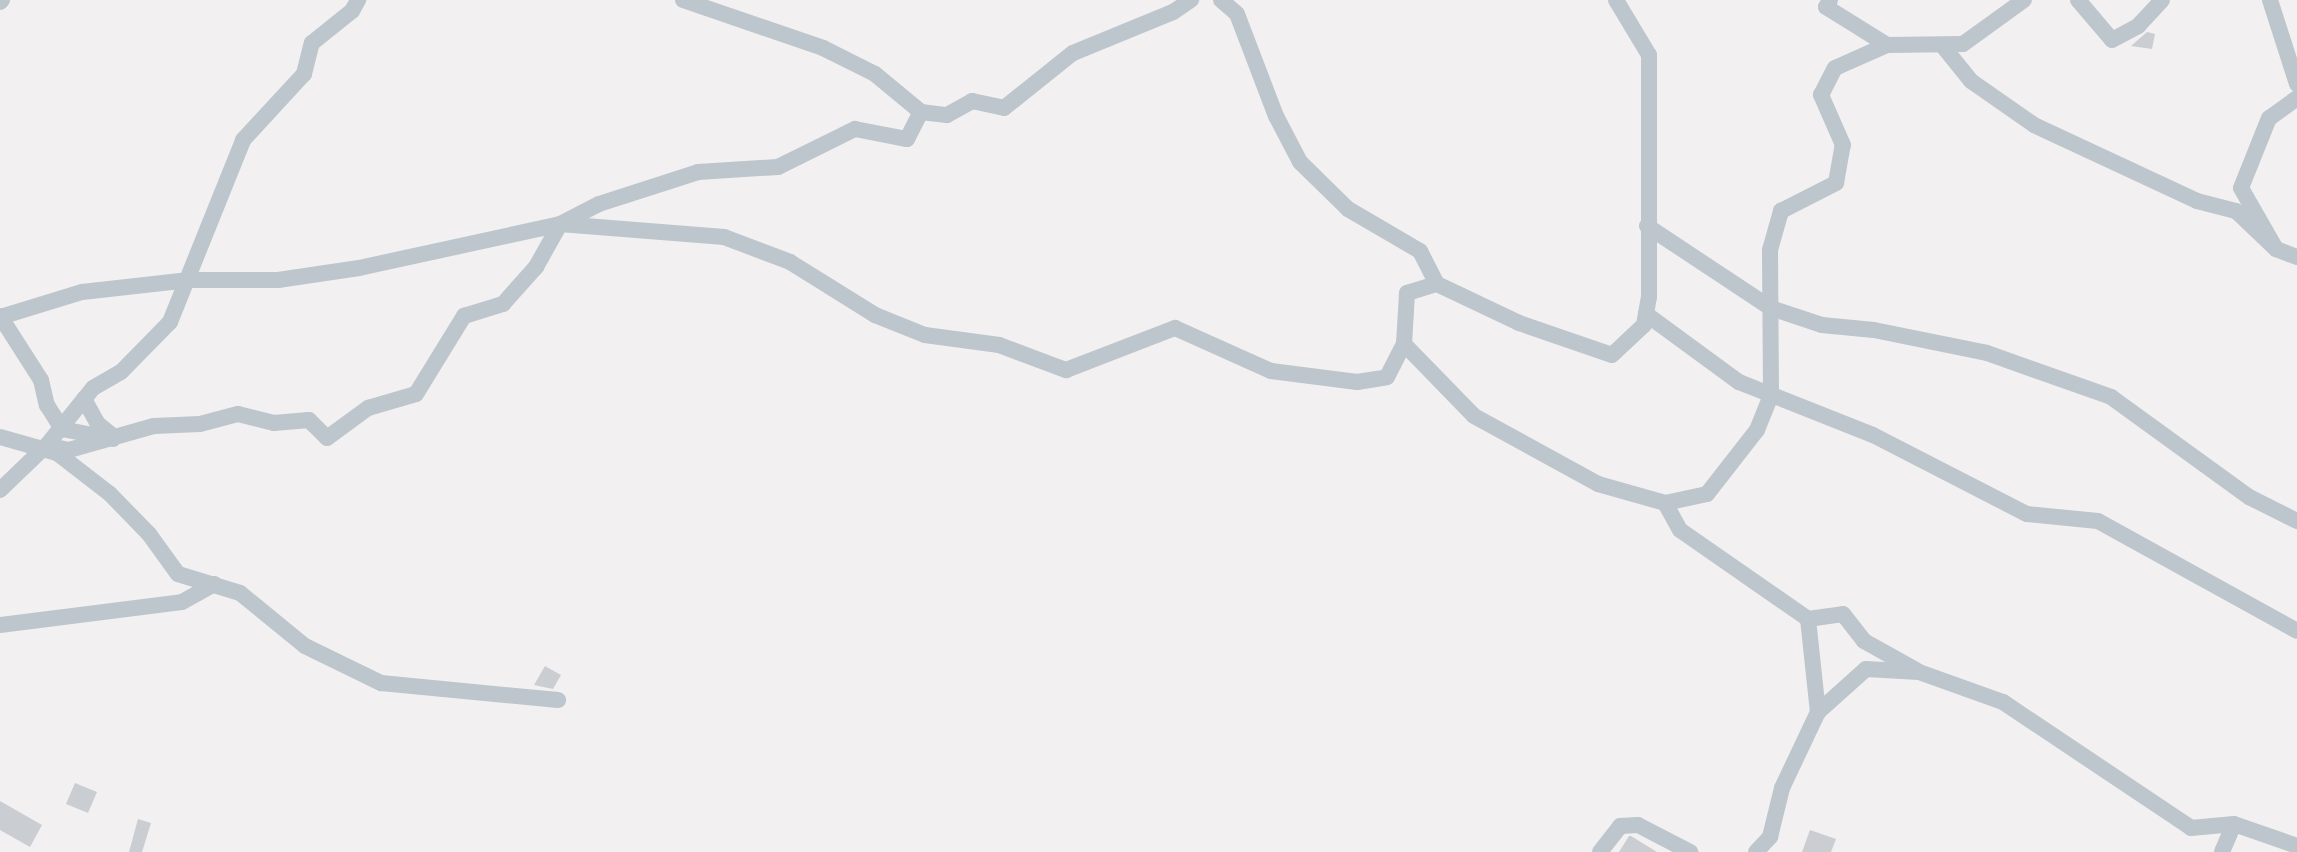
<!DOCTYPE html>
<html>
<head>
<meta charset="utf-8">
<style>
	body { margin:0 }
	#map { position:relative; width:2297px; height:852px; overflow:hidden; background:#f2f0f0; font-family:Barlow,sans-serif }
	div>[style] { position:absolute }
	.building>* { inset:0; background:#caced2 }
	.street>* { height:16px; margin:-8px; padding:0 8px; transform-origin:8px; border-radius:8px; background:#bcc6cc }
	span { translate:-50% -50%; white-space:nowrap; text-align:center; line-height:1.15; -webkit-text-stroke:4.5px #fff; paint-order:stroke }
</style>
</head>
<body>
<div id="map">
	<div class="building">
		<i style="clip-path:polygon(2147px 32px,2155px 34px,2152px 49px,2131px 46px)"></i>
		<i style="clip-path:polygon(545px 666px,561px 675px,553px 689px,534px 685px)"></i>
		<i style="clip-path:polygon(75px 783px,97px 792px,88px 813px,66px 804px)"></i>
		<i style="clip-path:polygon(0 801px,42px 825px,30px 847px,0 830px)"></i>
		<i style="clip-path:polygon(138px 819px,151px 823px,142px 852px,129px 852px)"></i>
		<i style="clip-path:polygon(1810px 830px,1836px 839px,1831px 852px,1802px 852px)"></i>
		<i style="clip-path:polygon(1629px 836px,1631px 836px,1657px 852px,1619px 852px)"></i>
	</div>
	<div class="street">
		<i style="left:683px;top:0;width:148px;rotate:18.9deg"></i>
		<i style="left:823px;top:48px;width:58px;rotate:26.6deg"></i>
		<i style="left:875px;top:74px;width:60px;rotate:39.6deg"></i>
		<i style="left:1221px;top:0;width:21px;rotate:41deg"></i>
		<i style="left:1237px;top:14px;width:109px;rotate:69.1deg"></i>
		<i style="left:1276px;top:116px;width:52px;rotate:62.4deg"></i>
		<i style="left:1300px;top:162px;width:67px;rotate:44.4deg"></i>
		<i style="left:1348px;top:209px;width:83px;rotate:30.3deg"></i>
		<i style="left:1420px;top:251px;width:37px;rotate:63deg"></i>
		<i style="left:1830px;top:0;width:8px;rotate:120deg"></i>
		<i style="left:1826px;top:7px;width:72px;rotate:31.9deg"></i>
		<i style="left:1887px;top:45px;width:76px;rotate:-0.8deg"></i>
		<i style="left:1963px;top:44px;width:75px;rotate:-35.8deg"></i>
		<i style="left:2078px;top:0;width:52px;rotate:49.6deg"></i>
		<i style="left:2112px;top:40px;width:30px;rotate:-28deg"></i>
		<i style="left:2138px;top:26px;width:35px;rotate:-47deg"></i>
		<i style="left:2270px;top:0;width:88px;rotate:72.2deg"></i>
		<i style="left:0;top:2px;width:3px;rotate:-45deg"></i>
		<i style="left:1942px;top:45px;width:46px;rotate:51.1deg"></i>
		<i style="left:1971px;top:81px;width:77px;rotate:34.9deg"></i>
		<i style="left:2034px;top:125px;width:180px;rotate:25deg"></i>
		<i style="left:2197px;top:201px;width:40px;rotate:14.4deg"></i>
		<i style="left:2236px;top:211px;width:55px;rotate:43.5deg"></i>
		<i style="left:2297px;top:98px;width:34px;rotate:144deg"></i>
		<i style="left:2269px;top:118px;width:75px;rotate:111.8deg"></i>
		<i style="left:2241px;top:188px;width:70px;rotate:60.2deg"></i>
		<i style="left:2276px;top:249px;width:22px;rotate:21deg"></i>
		<i style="left:1647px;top:226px;width:149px;rotate:33.5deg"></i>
		<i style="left:1771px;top:308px;width:54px;rotate:18.4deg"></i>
		<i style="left:1822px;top:325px;width:52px;rotate:5.5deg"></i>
		<i style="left:1874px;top:330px;width:115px;rotate:11.5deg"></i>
		<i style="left:1987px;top:353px;width:132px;rotate:19.5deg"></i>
		<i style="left:2111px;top:397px;width:170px;rotate:35.9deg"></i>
		<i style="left:2249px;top:497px;width:54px;rotate:26.6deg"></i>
		<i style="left:1646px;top:314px;width:115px;rotate:36.2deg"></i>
		<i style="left:1739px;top:382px;width:144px;rotate:21.6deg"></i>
		<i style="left:1873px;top:435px;width:173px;rotate:27.2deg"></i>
		<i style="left:2027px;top:514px;width:71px;rotate:5.6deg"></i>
		<i style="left:2098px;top:521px;width:227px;rotate:28.9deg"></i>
		<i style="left:0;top:316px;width:76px;rotate:57.4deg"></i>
		<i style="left:41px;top:380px;width:26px;rotate:77deg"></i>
		<i style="left:47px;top:405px;width:28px;rotate:58deg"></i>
		<i style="left:62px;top:429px;width:52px;rotate:11.1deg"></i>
		<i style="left:0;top:317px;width:86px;rotate:-17deg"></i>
		<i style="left:82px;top:292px;width:108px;rotate:-6.4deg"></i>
		<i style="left:189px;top:280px;width:89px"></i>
		<i style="left:278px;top:280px;width:82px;rotate:-8.4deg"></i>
		<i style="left:359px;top:268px;width:206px;rotate:-12.3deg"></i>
		<i style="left:560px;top:224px;width:165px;rotate:4.5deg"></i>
		<i style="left:724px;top:237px;width:71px;rotate:20.7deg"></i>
		<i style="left:790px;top:262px;width:100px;rotate:31.9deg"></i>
		<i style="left:875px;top:315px;width:54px;rotate:21.8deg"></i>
		<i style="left:925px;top:335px;width:75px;rotate:7.7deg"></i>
		<i style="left:999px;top:345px;width:72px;rotate:20.5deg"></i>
		<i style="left:1066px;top:370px;width:117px;rotate:-21.1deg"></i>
		<i style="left:1175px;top:328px;width:105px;rotate:24.1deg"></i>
		<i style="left:1271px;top:371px;width:87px;rotate:7.3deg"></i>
		<i style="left:1357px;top:382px;width:30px;rotate:-9deg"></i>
		<i style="left:1387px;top:377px;width:37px;rotate:-63deg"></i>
		<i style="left:1404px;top:344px;width:51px;rotate:-86.6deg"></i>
		<i style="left:1407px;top:293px;width:31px;rotate:-17deg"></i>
		<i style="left:1437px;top:284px;width:91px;rotate:25.4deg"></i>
		<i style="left:1519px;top:323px;width:98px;rotate:19deg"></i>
		<i style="left:1612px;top:355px;width:44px;rotate:-43.2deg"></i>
		<i style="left:1644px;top:325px;width:28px;rotate:-80deg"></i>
		<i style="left:1649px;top:297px;width:242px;rotate:-90deg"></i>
		<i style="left:1649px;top:55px;width:64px;rotate:-121deg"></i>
		<i style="left:1404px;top:344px;width:100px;rotate:45.8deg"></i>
		<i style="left:1474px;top:416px;width:141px;rotate:28.7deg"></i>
		<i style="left:1598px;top:484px;width:70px;rotate:15.8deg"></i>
		<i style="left:1665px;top:503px;width:43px;rotate:-12.1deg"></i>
		<i style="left:1707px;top:494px;width:81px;rotate:-52deg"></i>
		<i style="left:1757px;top:430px;width:38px;rotate:-68deg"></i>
		<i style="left:1771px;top:395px;width:145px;rotate:-90.4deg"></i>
		<i style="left:1770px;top:250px;width:41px;rotate:-74.2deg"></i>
		<i style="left:1781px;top:211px;width:62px;rotate:-27deg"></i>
		<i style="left:1836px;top:183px;width:39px;rotate:-80deg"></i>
		<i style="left:1843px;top:145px;width:55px;rotate:-113.7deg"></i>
		<i style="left:1821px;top:95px;width:30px;rotate:-63deg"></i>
		<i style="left:1835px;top:68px;width:57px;rotate:-23.9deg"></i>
		<i style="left:84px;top:399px;width:29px;rotate:61deg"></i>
		<i style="left:98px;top:424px;width:21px;rotate:39deg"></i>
		<i style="left:0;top:437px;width:59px;rotate:15.7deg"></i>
		<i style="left:57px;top:453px;width:67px;rotate:37.7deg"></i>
		<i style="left:110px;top:494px;width:56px;rotate:45.7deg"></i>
		<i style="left:149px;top:534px;width:49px;rotate:54.1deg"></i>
		<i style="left:178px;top:574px;width:65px;rotate:17deg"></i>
		<i style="left:240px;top:593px;width:84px;rotate:39.2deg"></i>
		<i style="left:305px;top:646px;width:85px;rotate:26deg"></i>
		<i style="left:381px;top:683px;width:178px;rotate:5.5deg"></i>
		<i style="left:47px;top:445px;width:23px;rotate:13deg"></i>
		<i style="left:69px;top:450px;width:88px;rotate:-15.8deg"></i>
		<i style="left:154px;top:426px;width:46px;rotate:-2.5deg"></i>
		<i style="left:200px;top:424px;width:39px;rotate:-15deg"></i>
		<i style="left:238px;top:414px;width:37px;rotate:14deg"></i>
		<i style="left:274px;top:423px;width:35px;rotate:-5deg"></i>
		<i style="left:309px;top:420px;width:25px;rotate:45deg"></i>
		<i style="left:327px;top:438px;width:51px;rotate:-36.2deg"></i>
		<i style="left:368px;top:408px;width:50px;rotate:-16.3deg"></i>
		<i style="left:416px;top:394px;width:92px;rotate:-58.4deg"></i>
		<i style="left:464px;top:316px;width:41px;rotate:-17.1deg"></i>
		<i style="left:503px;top:304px;width:50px;rotate:-48.3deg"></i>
		<i style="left:536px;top:267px;width:49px;rotate:-60.8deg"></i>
		<i style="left:560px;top:224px;width:44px;rotate:-27.1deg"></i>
		<i style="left:599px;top:204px;width:104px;rotate:-17.9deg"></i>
		<i style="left:698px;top:172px;width:80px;rotate:-3.6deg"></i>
		<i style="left:778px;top:167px;width:86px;rotate:-26.3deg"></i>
		<i style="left:855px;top:129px;width:53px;rotate:10.9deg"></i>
		<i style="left:907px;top:139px;width:30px;rotate:-63deg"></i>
		<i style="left:921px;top:112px;width:26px;rotate:7deg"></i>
		<i style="left:947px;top:115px;width:29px;rotate:-29deg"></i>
		<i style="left:972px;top:101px;width:33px;rotate:12deg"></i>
		<i style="left:1004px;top:108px;width:88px;rotate:-38.6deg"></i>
		<i style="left:1073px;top:53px;width:108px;rotate:-22.3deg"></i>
		<i style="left:1173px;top:12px;width:22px;rotate:-34deg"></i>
		<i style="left:0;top:490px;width:65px;rotate:-43.8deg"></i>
		<i style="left:47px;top:445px;width:73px;rotate:-51.1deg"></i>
		<i style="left:93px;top:388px;width:32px;rotate:-30deg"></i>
		<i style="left:121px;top:372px;width:70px;rotate:-45.6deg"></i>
		<i style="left:170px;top:322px;width:196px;rotate:-68.1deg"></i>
		<i style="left:243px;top:140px;width:90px;rotate:-47.3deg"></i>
		<i style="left:304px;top:74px;width:32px;rotate:-76deg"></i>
		<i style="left:312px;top:43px;width:51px;rotate:-38.7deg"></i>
		<i style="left:352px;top:11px;width:13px;rotate:-61deg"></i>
		<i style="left:1665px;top:503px;width:31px;rotate:61deg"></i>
		<i style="left:1680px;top:530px;width:156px;rotate:34.8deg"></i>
		<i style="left:1808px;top:619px;width:94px;rotate:83.9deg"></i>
		<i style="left:1818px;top:712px;width:64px;rotate:-41.9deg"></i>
		<i style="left:1866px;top:669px;width:53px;rotate:3.2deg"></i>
		<i style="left:1919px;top:672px;width:89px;rotate:19.7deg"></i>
		<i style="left:2003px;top:702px;width:226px;rotate:33.8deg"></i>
		<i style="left:2191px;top:828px;width:43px;rotate:-5.3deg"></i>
		<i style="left:2234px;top:824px;width:67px;rotate:19.2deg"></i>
		<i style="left:1808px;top:619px;width:35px;rotate:-8deg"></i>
		<i style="left:1843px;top:614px;width:34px;rotate:52deg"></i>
		<i style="left:1864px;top:641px;width:60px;rotate:29.1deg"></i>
		<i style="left:0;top:625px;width:183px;rotate:-7.2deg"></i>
		<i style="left:182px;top:602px;width:37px;rotate:-29deg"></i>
		<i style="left:1600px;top:852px;width:33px;rotate:-52deg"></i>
		<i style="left:1620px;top:826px;width:18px;rotate:-3deg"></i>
		<i style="left:1638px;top:825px;width:59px;rotate:27.4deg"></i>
		<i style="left:1756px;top:852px;width:21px;rotate:-47deg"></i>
		<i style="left:1770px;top:837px;width:50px;rotate:-76.2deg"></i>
		<i style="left:1782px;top:788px;width:84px;rotate:-64.7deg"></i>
		<i style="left:2222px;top:852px;width:30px;rotate:-67deg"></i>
	</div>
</div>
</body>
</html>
